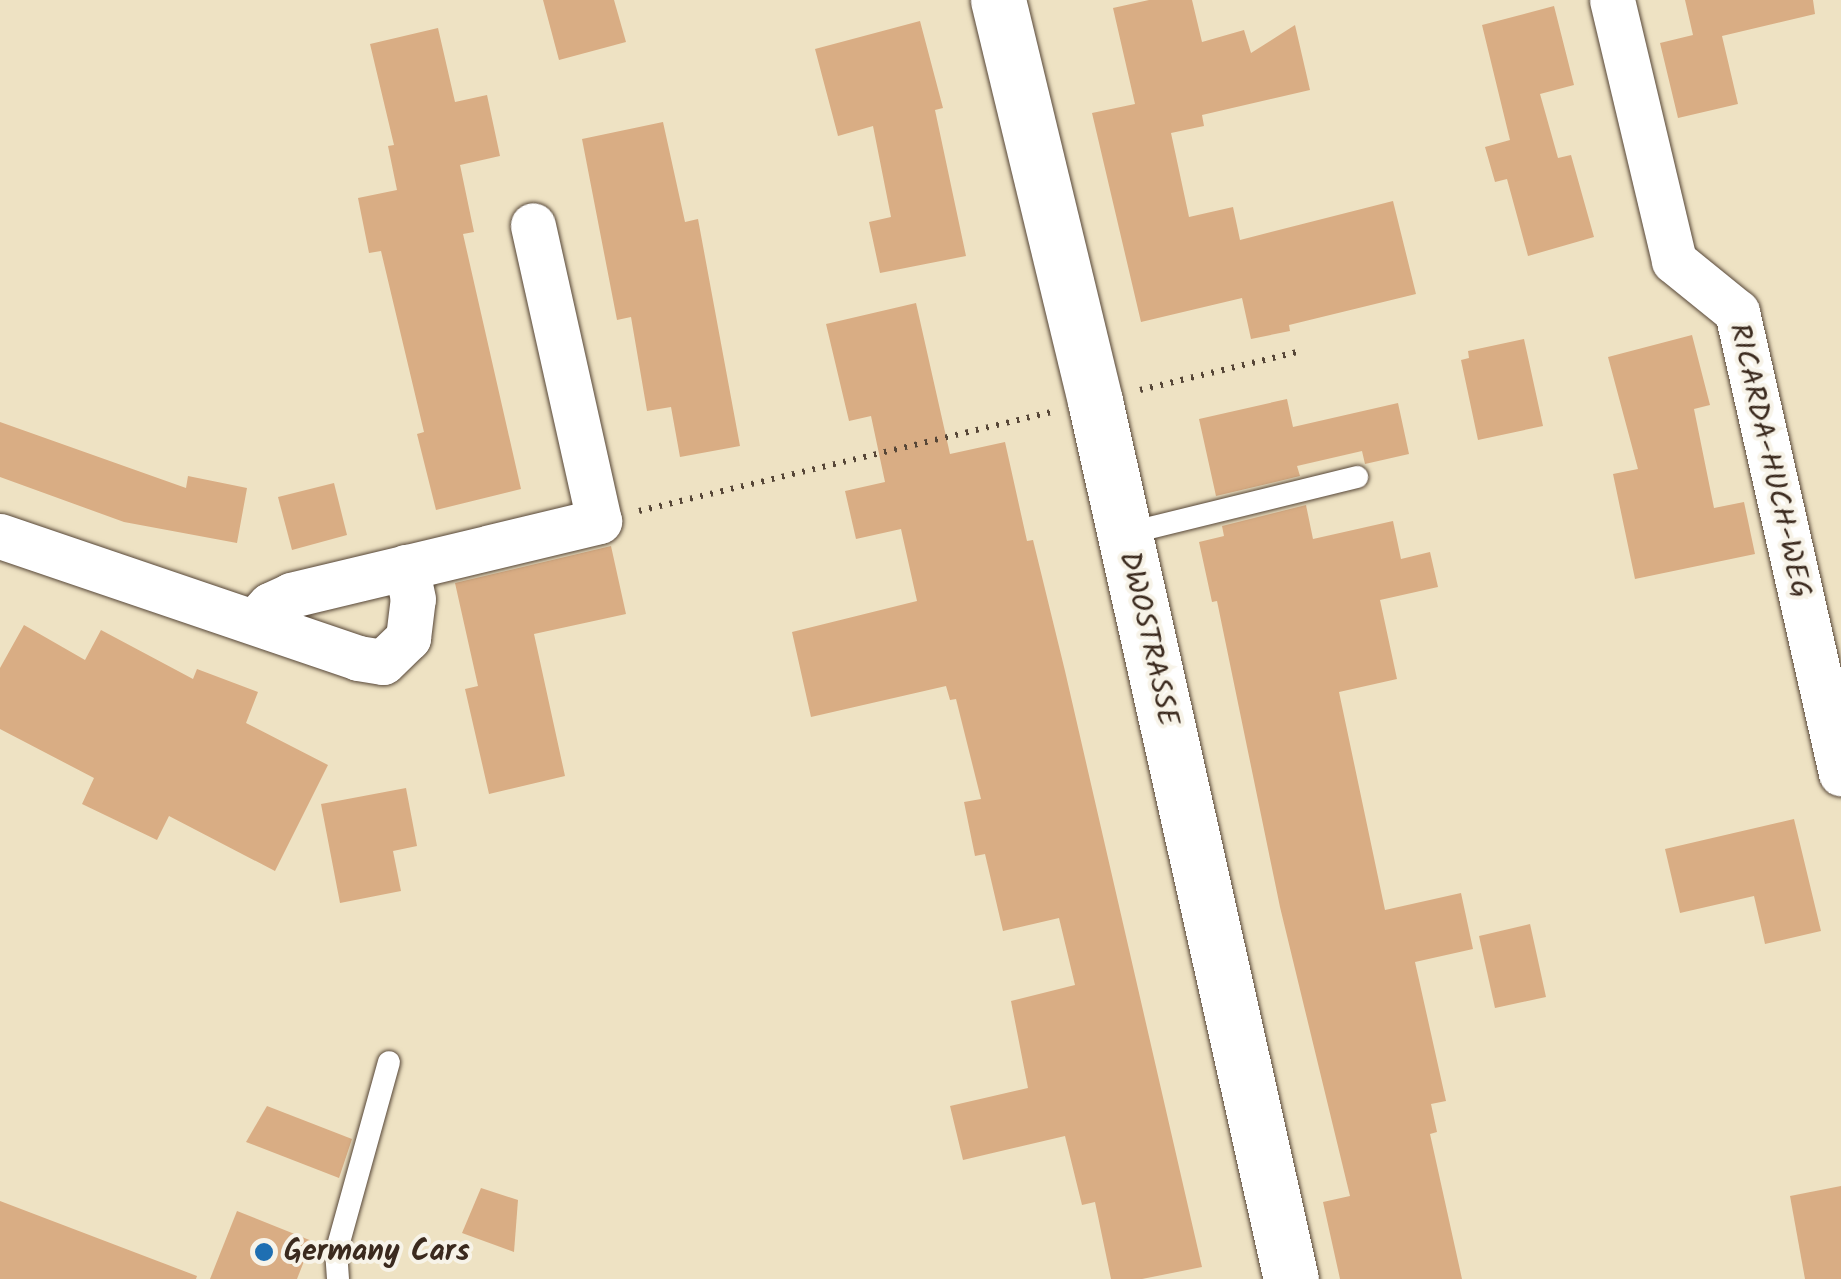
<!DOCTYPE html>
<html>
<head>
<meta charset="utf-8">
<style>
	body { margin:0 }
	#map { position:relative; width:1841px; height:1279px; overflow:hidden; background:#eee2c3; font-family:Kalam,sans-serif }
	div>[style] { position:absolute }
	.building>* { inset:0; background:#d9ad84 }
	.path>* { height:6px; margin-top:-3px; transform-origin:0; background:repeating-linear-gradient(90deg,#564637 0 2.5px,transparent 0 10.5px) }
	.roads { filter:drop-shadow(0 0 2px #564637) drop-shadow(0 0 2px #564637) }
	.service>* { height:22px; margin:-11px; padding:0 11px; transform-origin:11px; border-radius:11px; background:#fff }
	.minor>* { height:45px; margin:-22.5px; padding:0 22.5px; transform-origin:22.5px; border-radius:22.5px; background:#fff }
	.tertiary>* { height:55px; margin:-27.5px; padding:0 27.5px; transform-origin:27.5px; border-radius:27.5px; background:#fff }
	.dots>* { width:28px; height:28px; translate:-50% -50%; box-sizing:border-box; border:5px solid #f7f3e8; border-radius:50% }
	span { translate:-50% -50%; white-space:nowrap; text-align:center; line-height:1.15; -webkit-text-stroke:8px #f7f3e8; paint-order:stroke }
	.street-label { font-size:30px; color:#3b2a1e }
	.poi-label { font-size:30px; color:#3b2a1e; font-weight:700 }
	.left { translate:0 -50%; text-align:left }
</style>
</head>
<body>
<div id="map">
	<div class="building">
		<i style="clip-path:polygon(543px 0,614px 0,626px 42px,559px 60px)"></i>
		<i style="clip-path:polygon(1149px 0,1192px 0,1202px 42px,1244px 30px,1251px 53px,1295px 25px,1310px 90px,1202px 115px,1204px 126px,1171px 133px,1189px 217px,1233px 207px,1240px 240px,1393px 201px,1416px 294px,1289px 325px,1290px 331px,1251px 339px,1242px 298px,1141px 322px,1092px 113px,1135px 104px,1113px 8px)"></i>
		<i style="clip-path:polygon(1685px 0,1813px 0,1815px 14px,1722px 36px,1738px 104px,1678px 118px,1660px 43px,1693px 35px)"></i>
		<i style="clip-path:polygon(1554px 6px,1574px 85px,1540px 94px,1558px 158px,1571px 155px,1594px 237px,1528px 256px,1507px 179px,1495px 182px,1485px 147px,1510px 140px,1482px 25px)"></i>
		<i style="clip-path:polygon(920px 21px,943px 108px,935px 110px,966px 256px,880px 273px,869px 222px,891px 217px,873px 126px,838px 136px,815px 49px)"></i>
		<i style="clip-path:polygon(438px 28px,455px 102px,487px 95px,500px 156px,460px 165px,474px 232px,463px 234px,521px 489px,436px 510px,417px 434px,424px 432px,381px 251px,369px 253px,358px 198px,397px 190px,388px 146px,394px 145px,370px 44px)"></i>
		<i style="clip-path:polygon(663px 122px,685px 222px,698px 219px,740px 446px,680px 457px,671px 407px,647px 411px,631px 317px,617px 320px,582px 139px)"></i>
		<i style="clip-path:polygon(916px 303px,950px 454px,1005px 442px,1027px 541px,1033px 540px,1065px 671px,1202px 1267px,1142px 1279px,1111px 1279px,1095px 1202px,1082px 1205px,1065px 1136px,963px 1160px,950px 1106px,1028px 1088px,1011px 1001px,1075px 985px,1059px 918px,1003px 931px,985px 854px,975px 856px,964px 802px,981px 799px,956px 699px,950px 700px,946px 686px,811px 717px,792px 632px,917px 601px,901px 529px,856px 539px,845px 491px,885px 482px,871px 416px,849px 421px,826px 324px)"></i>
		<i style="clip-path:polygon(1692px 335px,1710px 405px,1694px 409px,1714px 508px,1744px 502px,1755px 554px,1635px 579px,1613px 474px,1638px 469px,1608px 357px)"></i>
		<i style="clip-path:polygon(1524px 339px,1543px 426px,1478px 440px,1461px 360px,1469px 358px,1468px 351px)"></i>
		<i style="clip-path:polygon(1287px 399px,1293px 427px,1398px 403px,1409px 454px,1365px 464px,1362px 451px,1297px 466px,1300px 476px,1216px 496px,1199px 419px)"></i>
		<i style="clip-path:polygon(0 422px,186px 488px,188px 476px,247px 488px,237px 543px,124px 522px,0 477px)"></i>
		<i style="clip-path:polygon(334px 483px,347px 535px,292px 550px,278px 497px)"></i>
		<i style="clip-path:polygon(1306px 505px,1313px 539px,1393px 521px,1401px 559px,1430px 552px,1438px 587px,1380px 600px,1397px 679px,1339px 692px,1385px 910px,1461px 893px,1473px 949px,1415px 962px,1446px 1101px,1431px 1104px,1437px 1132px,1430px 1134px,1462px 1279px,1340px 1279px,1323px 1202px,1350px 1196px,1280px 907px,1217px 601px,1212px 602px,1199px 542px,1224px 536px,1222px 526px)"></i>
		<i style="clip-path:polygon(611px 546px,626px 614px,534px 634px,565px 776px,489px 794px,465px 689px,478px 686px,455px 583px)"></i>
		<i style="clip-path:polygon(24px 625px,85px 660px,101px 630px,193px 679px,197px 669px,258px 692px,246px 723px,328px 765px,275px 871px,169px 816px,157px 840px,82px 804px,94px 778px,0 729px,0 668px)"></i>
		<i style="clip-path:polygon(406px 788px,417px 846px,393px 851px,401px 891px,340px 903px,321px 804px)"></i>
		<i style="clip-path:polygon(1794px 819px,1821px 931px,1765px 944px,1754px 896px,1680px 913px,1665px 849px)"></i>
		<i style="clip-path:polygon(1530px 924px,1546px 997px,1495px 1008px,1479px 936px)"></i>
		<i style="clip-path:polygon(267px 1106px,352px 1139px,339px 1178px,246px 1142px)"></i>
		<i style="clip-path:polygon(1841px 1186px,1841px 1279px,1805px 1279px,1790px 1196px)"></i>
		<i style="clip-path:polygon(481px 1188px,518px 1200px,514px 1252px,462px 1233px)"></i>
		<i style="clip-path:polygon(0 1201px,197px 1276px,196px 1279px,0 1279px)"></i>
		<i style="clip-path:polygon(237px 1211px,312px 1241px,297px 1279px,210px 1279px)"></i>
	</div>
	<div class="path">
		<i style="left:1140px;top:390px;width:166px;rotate:-13.6deg"></i>
		<i style="left:639px;top:511px;width:423px;rotate:-13.5deg"></i>
	</div>
	<div class="roads">
		<div class="service">
			<i style="left:1125px;top:534px;width:239px;rotate:-13.8deg"></i>
			<i style="left:338px;top:1279px;width:26px;rotate:-94deg"></i>
			<i style="left:336px;top:1253px;width:198px;rotate:-74.5deg"></i>
		</div>
		<div class="minor">
			<i style="left:1612px;top:0;width:268px;rotate:76.6deg"></i>
			<i style="left:1674px;top:261px;width:81px;rotate:39deg"></i>
			<i style="left:1737px;top:312px;width:473px;rotate:77.3deg"></i>
			<i style="left:0;top:536px;width:378px;rotate:18.8deg"></i>
			<i style="left:358px;top:658px;width:25px;rotate:9deg"></i>
			<i style="left:383px;top:662px;width:35px;rotate:-44deg"></i>
			<i style="left:408px;top:638px;width:39px;rotate:-83deg"></i>
			<i style="left:413px;top:599px;width:33px;rotate:-102deg"></i>
			<i style="left:255px;top:621px;width:22px;rotate:-47deg"></i>
			<i style="left:270px;top:605px;width:23px;rotate:-25deg"></i>
			<i style="left:291px;top:595px;width:317px;rotate:-13.5deg"></i>
			<i style="left:599px;top:521px;width:303px;rotate:-102.6deg"></i>
		</div>
		<div class="tertiary">
			<i style="left:998px;top:0;width:413px;rotate:76.4deg"></i>
			<i style="left:1095px;top:401px;width:900px;rotate:77.42deg"></i>
		</div>
	</div>
	<div class="dots">
		<i style="left:264px;top:1252px;background:#1f6fb2"></i>
	</div>
	<div class="street-label">
		<span style="left:1769px;top:461px;rotate:77deg">RICARDA-HUCH-WEG</span>
		<span style="left:1148px;top:639px;rotate:77deg">DWOSTRASSE</span>
	</div>
	<div class="poi-label">
		<span class="left" style="left:284px;top:1252px">Germany Cars</span>
	</div>
</div>
</body>
</html>
